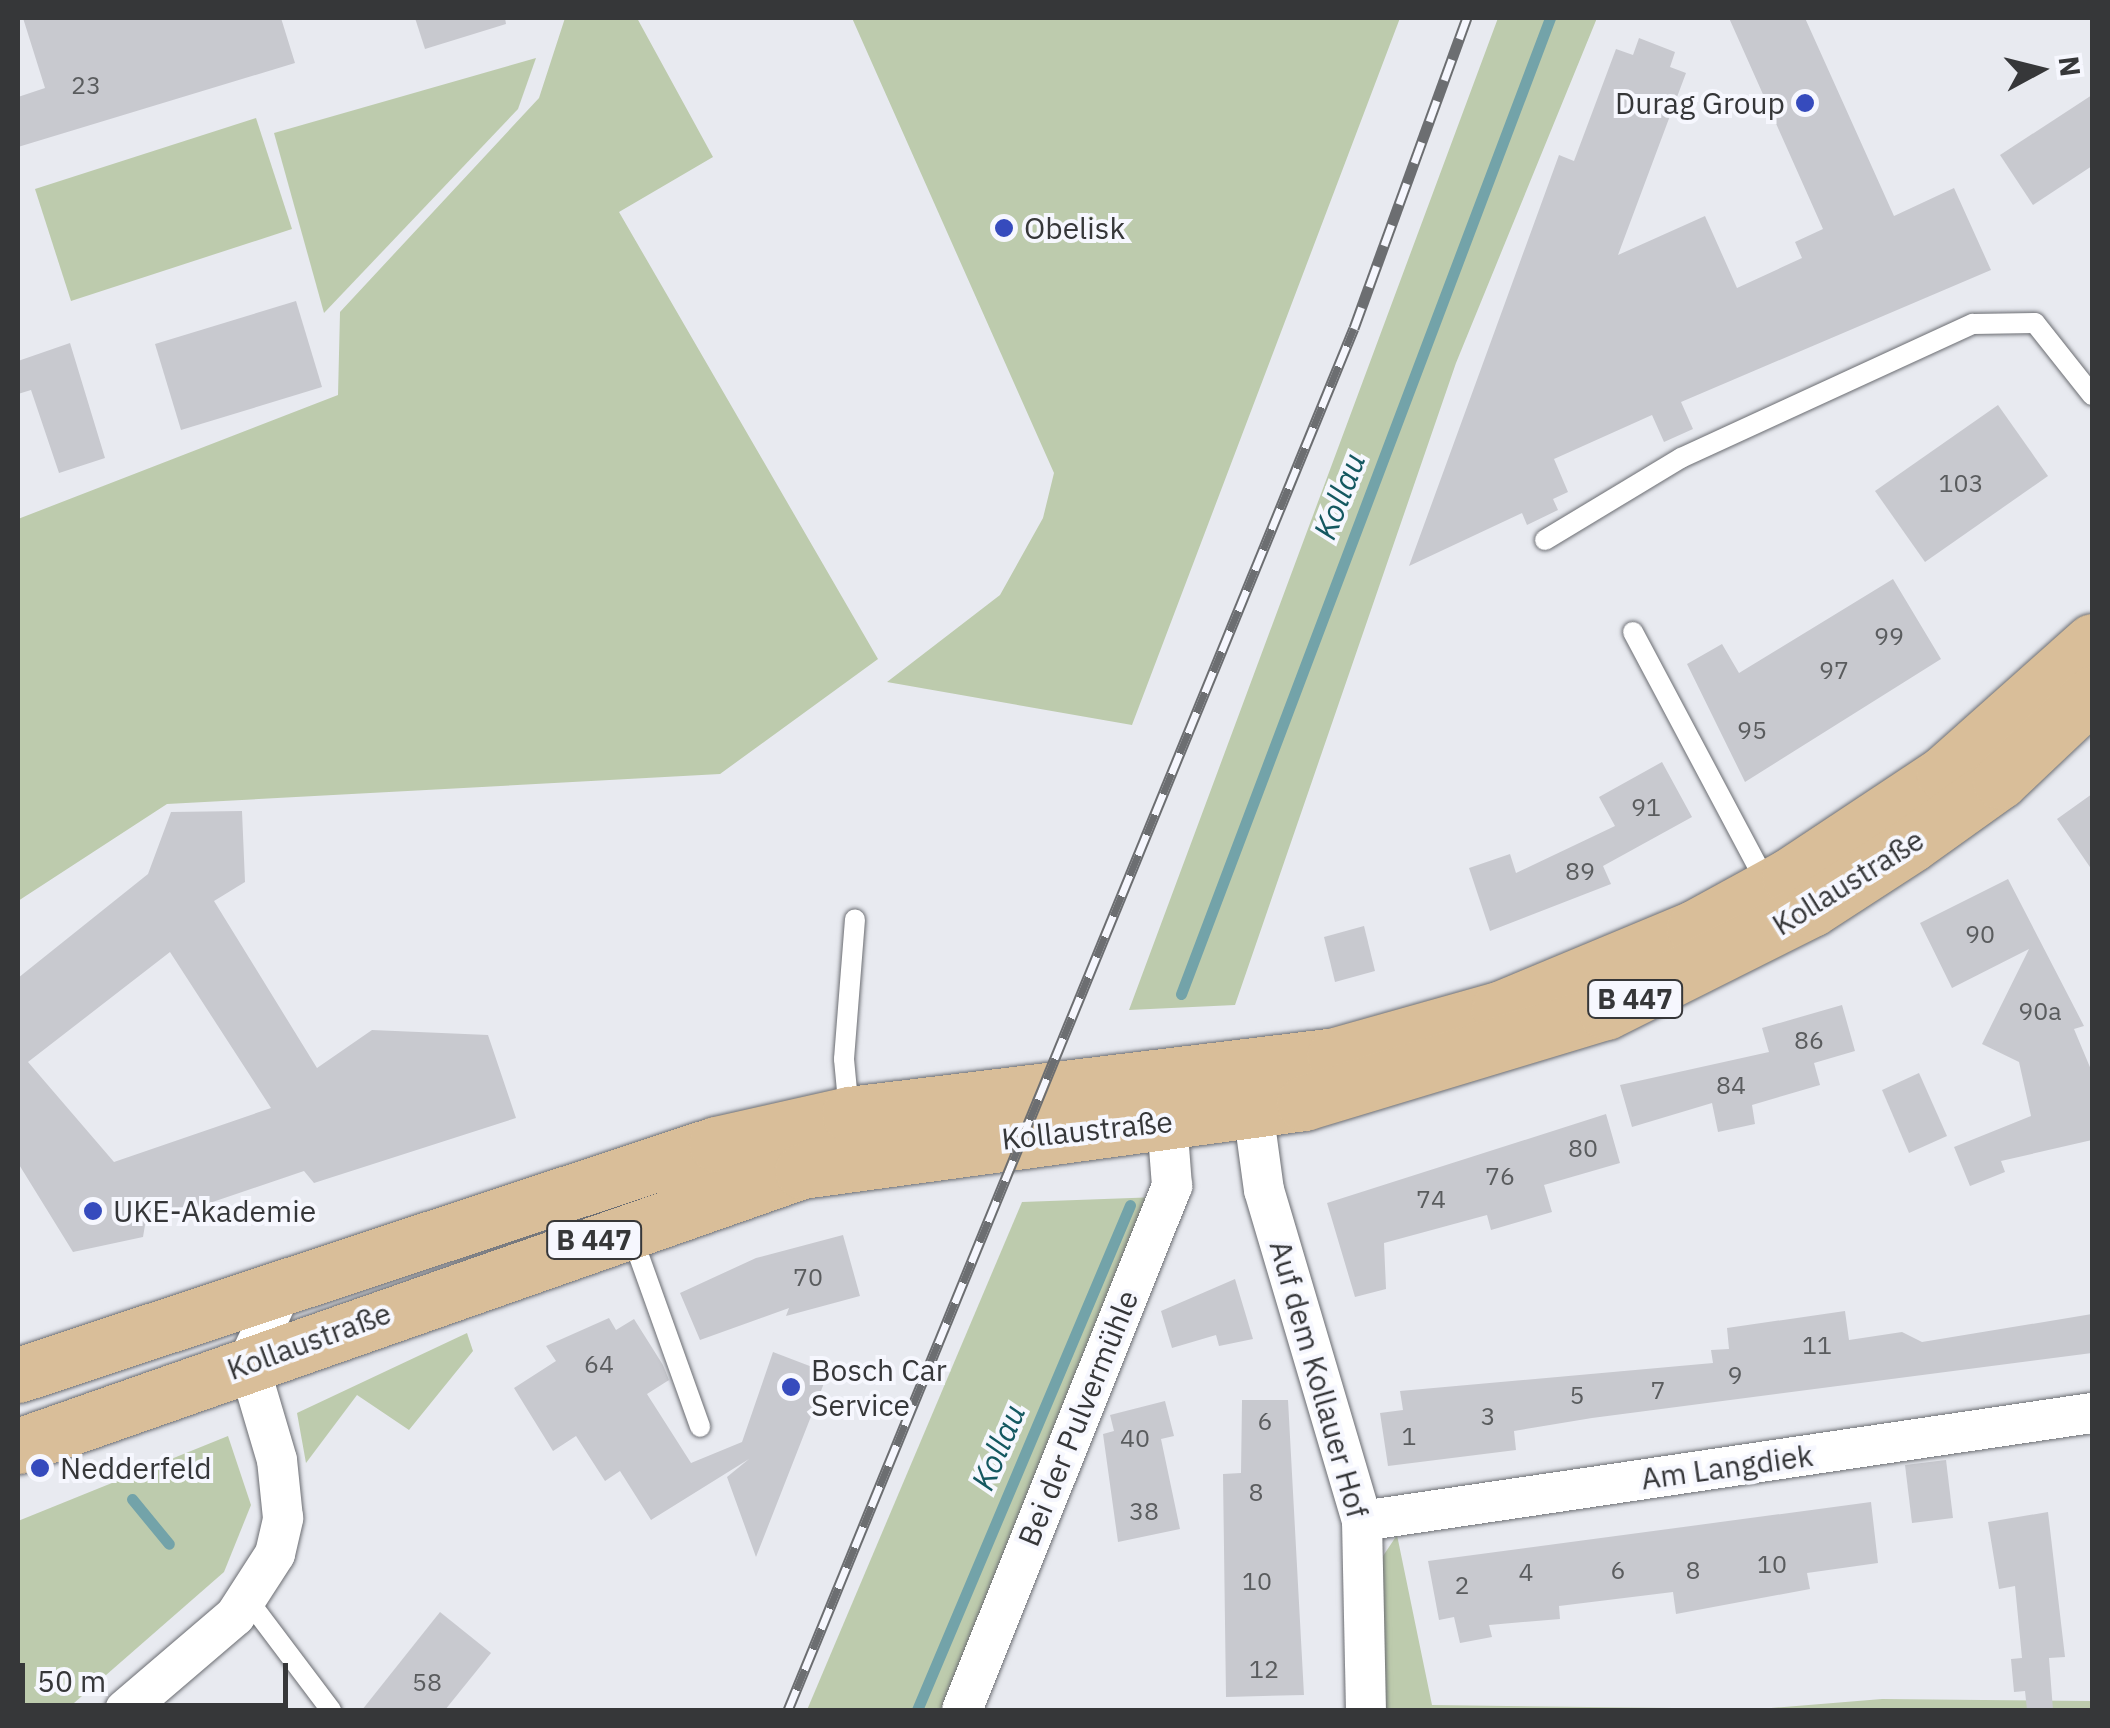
<!DOCTYPE html>
<html>
<head>
<meta charset="utf-8">
<style>
	body { margin:0 }
	#map { position:relative; width:2110px; height:1728px; overflow:hidden; background:#e8eaf0; font-family:"IBM Plex Sans",sans-serif }
	div>[style] { position:absolute }
	.green>* { inset:0; background:#bdcbad }
	.stream>* { height:11px; margin:-5.5px; padding:0 5.5px; transform-origin:5.5px; border-radius:5.5px; background:#73a3a9 }
	.building>* { inset:0; background:#c8c9cf }
	.roads { filter:drop-shadow(0 0 2px #6b6d72) drop-shadow(0 0 2px #6b6d72) }
	.service>* { height:20px; margin:-10px; padding:0 10px; transform-origin:10px; border-radius:10px; background:#fff }
	.minor>* { height:40px; margin:-20px; padding:0 20px; transform-origin:20px; border-radius:20px; background:#fff }
	.primary>* { height:55px; margin:-27.5px; padding:0 27.5px; transform-origin:27.5px; border-radius:27.5px; background:#d9be99 }
	.rail>* { height:11px; margin-top:-5.5px; transform-origin:0; background:repeating-linear-gradient(90deg,#f6f7fe 0 22px,#6c6e71 0 44px); box-sizing:border-box; border-block:2px solid #6c6e71 }
	.dots>* { width:28px; height:28px; translate:-50% -50%; box-sizing:border-box; border:5px solid #f6f7fe; border-radius:50% }
	span { translate:-50% -50%; white-space:nowrap; text-align:center; line-height:1.15; -webkit-text-stroke:8px #f6f7fe; paint-order:stroke }
	.number-label { font-size:25px; color:#5a5c5e }
	.number-label span { -webkit-text-stroke-width:0 }
	.shield-label span { padding:2px 8px; background:#f6f7fe; border:2px solid; border-radius:8px; -webkit-text-stroke-width:0 }
	.shield-label { font-size:28px; color:#363739; font-weight:700 }
	.poi-label { font-size:30px; color:#363739 }
	.right { translate:-100% -50%; text-align:right }
	.left { translate:0 -50%; text-align:left }
	.street-label { font-size:30px; color:#363739 }
	.water-label { font-size:32px; color:#145860; font-style:italic }
	.frame { position:absolute; inset:0; border:20px solid #363739; pointer-events:none }
	.north { position:absolute; left:1990px; top:20px; width:100px; height:100px; -webkit-text-stroke:8px #f6f7fe; paint-order:stroke; rotate:83deg; font-size:28px; font-weight:700; line-height:40px; text-align:center; color:#363739 }
	.north::after { content:''; display:block; margin:auto; width:35px; height:45px; background:#363739; clip-path:polygon(50% 0,100% 100%,50% 72%,0 100%) }
	.scale { position:absolute; left:20px; top:1663px; width:268px; height:45px; box-sizing:border-box; border:5px solid #363739; border-top:0; padding-left:12px; font-size:30px; line-height:35px; white-space:nowrap; color:#363739; -webkit-text-stroke:8px #f6f7fe; paint-order:stroke }
</style>
</head>
<body>
<div id="map">
	<div class="green">
		<i style="clip-path:polygon(565px 18px,637px 18px,713px 157px,619px 212px,878px 659px,720px 774px,167px 804px,18px 901px,18px 519px,338px 395px,340px 312px,539px 98px)"></i>
		<i style="clip-path:polygon(852px 18px,1400px 18px,1132px 725px,887px 682px,1000px 595px,1043px 518px,1054px 473px)"></i>
		<i style="clip-path:polygon(1498px 18px,1597px 18px,1456px 363px,1235px 1005px,1129px 1010px)"></i>
		<i style="clip-path:polygon(536px 58px,518px 109px,324px 313px,274px 133px)"></i>
		<i style="clip-path:polygon(256px 118px,292px 229px,71px 301px,35px 189px)"></i>
		<i style="clip-path:polygon(1159px 1197px,952px 1710px,807px 1710px,1022px 1202px)"></i>
		<i style="clip-path:polygon(467px 1333px,473px 1351px,409px 1430px,357px 1395px,306px 1463px,297px 1413px)"></i>
		<i style="clip-path:polygon(228px 1436px,251px 1505px,224px 1572px,66px 1710px,18px 1710px,18px 1521px)"></i>
		<i style="clip-path:polygon(1397px 1535px,1432px 1705px,1759px 1709px,1882px 1699px,2092px 1701px,2092px 1710px,1382px 1710px,1377px 1565px)"></i>
	</div>
	<div class="stream">
		<i style="left:1181px;top:994px;width:1043px;rotate:-69.29deg"></i>
		<i style="left:132px;top:1499px;width:58px;rotate:50.6deg"></i>
		<i style="left:917px;top:1710px;width:548px;rotate:-67.13deg"></i>
	</div>
	<div class="building">
		<i style="clip-path:polygon(23px 18px,281px 18px,295px 63px,18px 147px,18px 97px,45px 88px)"></i>
		<i style="clip-path:polygon(415px 18px,505px 18px,506px 24px,425px 49px)"></i>
		<i style="clip-path:polygon(1729px 18px,1805px 18px,1894px 216px,1954px 188px,1991px 270px,1681px 402px,1693px 429px,1664px 442px,1652px 415px,1554px 459px,1568px 492px,1553px 499px,1558px 510px,1527px 525px,1522px 513px,1409px 566px,1559px 155px,1574px 161px,1616px 49px,1633px 55px,1639px 38px,1675px 52px,1670px 67px,1686px 73px,1618px 255px,1705px 216px,1737px 288px,1802px 258px,1795px 242px,1823px 229px)"></i>
		<i style="clip-path:polygon(2092px 95px,2092px 166px,2033px 205px,2000px 155px)"></i>
		<i style="clip-path:polygon(296px 301px,322px 387px,181px 430px,155px 344px)"></i>
		<i style="clip-path:polygon(70px 343px,105px 458px,59px 473px,31px 390px,18px 394px,18px 361px)"></i>
		<i style="clip-path:polygon(1998px 405px,2048px 476px,1925px 562px,1875px 491px)"></i>
		<i style="clip-path:polygon(1893px 579px,1941px 659px,1745px 782px,1687px 664px,1722px 644px,1739px 673px)"></i>
		<i style="clip-path:polygon(1662px 762px,1692px 817px,1603px 866px,1611px 884px,1490px 931px,1469px 868px,1510px 854px,1516px 873px,1615px 826px,1599px 797px)"></i>
		<i style="clip-path:polygon(2092px 794px,2092px 870px,2057px 819px)"></i>
		<i style="clip-path:polygon(evenodd,242px 811px,245px 882px,214px 901px,317px 1068px,372px 1030px,488px 1035px,516px 1118px,314px 1183px,304px 1171px,145px 1225px,143px 1237px,73px 1252px,18px 1163px,18px 978px,148px 874px,171px 812px,242px 811px,170px 952px,271px 1108px,114px 1162px,28px 1062px,170px 952px)"></i>
		<i style="clip-path:polygon(2008px 879px,2084px 1026px,2074px 1029px,2092px 1072px,2092px 1140px,2001px 1161px,2005px 1172px,1970px 1186px,1954px 1147px,2031px 1116px,2019px 1062px,1982px 1044px,2029px 949px,1952px 988px,1920px 923px)"></i>
		<i style="clip-path:polygon(1364px 926px,1375px 971px,1335px 982px,1324px 937px)"></i>
		<i style="clip-path:polygon(1842px 1005px,1855px 1051px,1814px 1063px,1820px 1085px,1752px 1105px,1755px 1124px,1718px 1132px,1712px 1103px,1632px 1127px,1620px 1085px,1769px 1052px,1762px 1028px)"></i>
		<i style="clip-path:polygon(1919px 1073px,1947px 1136px,1909px 1153px,1882px 1090px)"></i>
		<i style="clip-path:polygon(1606px 1114px,1620px 1163px,1544px 1185px,1552px 1212px,1491px 1230px,1487px 1215px,1384px 1243px,1386px 1289px,1355px 1297px,1327px 1203px)"></i>
		<i style="clip-path:polygon(843px 1235px,860px 1296px,786px 1316px,789px 1308px,700px 1340px,680px 1293px,756px 1258px)"></i>
		<i style="clip-path:polygon(1235px 1279px,1253px 1339px,1219px 1346px,1216px 1335px,1172px 1348px,1161px 1311px)"></i>
		<i style="clip-path:polygon(1845px 1311px,1849px 1340px,1902px 1332px,1922px 1342px,2092px 1314px,2092px 1353px,1592px 1418px,1514px 1431px,1516px 1450px,1388px 1466px,1380px 1413px,1403px 1410px,1400px 1391px,1713px 1363px,1711px 1350px,1729px 1349px,1727px 1328px)"></i>
		<i style="clip-path:polygon(609px 1318px,616px 1330px,634px 1319px,663px 1365px,669px 1380px,647px 1394px,691px 1463px,742px 1442px,773px 1352px,828px 1373px,756px 1557px,727px 1477px,749px 1459px,651px 1520px,620px 1471px,605px 1481px,576px 1436px,553px 1451px,514px 1388px,556px 1361px,546px 1346px)"></i>
		<i style="clip-path:polygon(1242px 1400px,1288px 1400px,1304px 1695px,1226px 1697px,1223px 1474px,1241px 1473px)"></i>
		<i style="clip-path:polygon(1165px 1401px,1174px 1436px,1161px 1439px,1180px 1529px,1118px 1542px,1103px 1434px,1114px 1431px,1110px 1415px)"></i>
		<i style="clip-path:polygon(1946px 1460px,1953px 1518px,1912px 1523px,1905px 1465px)"></i>
		<i style="clip-path:polygon(1871px 1502px,1878px 1563px,1807px 1573px,1810px 1589px,1676px 1614px,1673px 1592px,1559px 1606px,1560px 1619px,1489px 1625px,1492px 1637px,1460px 1643px,1454px 1617px,1439px 1620px,1428px 1561px)"></i>
		<i style="clip-path:polygon(2048px 1512px,2065px 1657px,2049px 1658px,2053px 1710px,2027px 1710px,2025px 1691px,2014px 1692px,2011px 1659px,2022px 1658px,2015px 1586px,1999px 1589px,1988px 1522px)"></i>
		<i style="clip-path:polygon(440px 1612px,491px 1653px,445px 1710px,362px 1710px)"></i>
	</div>
	<div class="roads">
		<div class="service">
			<i style="left:1545px;top:540px;width:159px;rotate:-31.1deg"></i>
			<i style="left:1681px;top:458px;width:321px;rotate:-24.7deg"></i>
			<i style="left:1973px;top:324px;width:62px;rotate:-0.9deg"></i>
			<i style="left:2035px;top:323px;width:92px;rotate:51.6deg"></i>
			<i style="left:1633px;top:632px;width:288px;rotate:62deg"></i>
			<i style="left:849px;top:1112px;width:53px;rotate:-95.4deg"></i>
			<i style="left:844px;top:1059px;width:140px;rotate:-85.5deg"></i>
			<i style="left:630px;top:1231px;width:208px;rotate:70.3deg"></i>
			<i style="left:248px;top:1600px;width:138px;rotate:53deg"></i>
		</div>
		<div class="minor">
			<i style="left:1253px;top:1110px;width:81px;rotate:82.2deg"></i>
			<i style="left:1264px;top:1190px;width:345px;rotate:73.5deg"></i>
			<i style="left:1362px;top:1521px;width:189px;rotate:88.8deg"></i>
			<i style="left:1362px;top:1521px;width:738px;rotate:-8.42deg"></i>
			<i style="left:125px;top:1710px;width:145px;rotate:-40.5deg"></i>
			<i style="left:235px;top:1616px;width:74px;rotate:-57.2deg"></i>
			<i style="left:275px;top:1554px;width:37px;rotate:-77deg"></i>
			<i style="left:283px;top:1518px;width:58px;rotate:-95.9deg"></i>
			<i style="left:277px;top:1460px;width:102px;rotate:-106.5deg"></i>
			<i style="left:248px;top:1362px;width:83px;rotate:-65deg"></i>
			<i style="left:962px;top:1710px;width:565px;rotate:-68.16deg"></i>
			<i style="left:1172px;top:1186px;width:65px;rotate:-94.4deg"></i>
		</div>
		<div class="primary">
			<i style="left:18px;top:1375px;width:735px;rotate:-18.31deg"></i>
			<i style="left:716px;top:1144px;width:136px;rotate:-12.7deg"></i>
			<i style="left:849px;top:1114px;width:490px;rotate:-6.9deg"></i>
			<i style="left:1335px;top:1055px;width:170px;rotate:-15.7deg"></i>
			<i style="left:1499px;top:1009px;width:211px;rotate:-22.6deg"></i>
			<i style="left:1694px;top:928px;width:108px;rotate:-28.7deg"></i>
			<i style="left:1789px;top:876px;width:186px;rotate:-33.6deg"></i>
			<i style="left:1944px;top:773px;width:198px;rotate:-41.7deg"></i>
			<i style="left:18px;top:1446px;width:831px;rotate:-19.33deg"></i>
			<i style="left:802px;top:1171px;width:507px;rotate:-7.71deg"></i>
			<i style="left:1304px;top:1103px;width:315px;rotate:-16.8deg"></i>
			<i style="left:1606px;top:1012px;width:230px;rotate:-26.6deg"></i>
			<i style="left:1812px;top:909px;width:119px;rotate:-33deg"></i>
			<i style="left:1912px;top:844px;width:108px;rotate:-35.6deg"></i>
			<i style="left:2000px;top:781px;width:127px;rotate:-43.4deg"></i>
		</div>
	</div>
	<div class="rail">
		<i style="left:788px;top:1710px;width:1493px;rotate:-67.73deg"></i>
		<i style="left:1354px;top:328px;width:330px;rotate:-70deg"></i>
	</div>
	<div class="dots">
		<i style="left:1805px;top:103px;background:#364bbd"></i>
		<i style="left:1004px;top:228px;background:#364bbd"></i>
		<i style="left:93px;top:1211px;background:#364bbd"></i>
		<i style="left:791px;top:1387px;background:#364bbd"></i>
		<i style="left:40px;top:1468px;background:#364bbd"></i>
	</div>
	<div class="number-label">
		<span style="left:86px;top:85px">23</span>
		<span style="left:1961px;top:483px">103</span>
		<span style="left:1889px;top:636px">99</span>
		<span style="left:1834px;top:670px">97</span>
		<span style="left:1752px;top:730px">95</span>
		<span style="left:1646px;top:807px">91</span>
		<span style="left:1580px;top:871px">89</span>
		<span style="left:1980px;top:934px">90</span>
		<span style="left:2040px;top:1011px">90a</span>
		<span style="left:1809px;top:1040px">86</span>
		<span style="left:1731px;top:1085px">84</span>
		<span style="left:1583px;top:1148px">80</span>
		<span style="left:1500px;top:1176px">76</span>
		<span style="left:1431px;top:1199px">74</span>
		<span style="left:808px;top:1277px">70</span>
		<span style="left:1817px;top:1345px">11</span>
		<span style="left:599px;top:1364px">64</span>
		<span style="left:1735px;top:1375px">9</span>
		<span style="left:1658px;top:1390px">7</span>
		<span style="left:1577px;top:1395px">5</span>
		<span style="left:1488px;top:1416px">3</span>
		<span style="left:1265px;top:1421px">6</span>
		<span style="left:1409px;top:1436px">1</span>
		<span style="left:1135px;top:1438px">40</span>
		<span style="left:1256px;top:1492px">8</span>
		<span style="left:1144px;top:1511px">38</span>
		<span style="left:1772px;top:1564px">10</span>
		<span style="left:1618px;top:1570px">6</span>
		<span style="left:1693px;top:1570px">8</span>
		<span style="left:1526px;top:1572px">4</span>
		<span style="left:1257px;top:1581px">10</span>
		<span style="left:1462px;top:1585px">2</span>
		<span style="left:1264px;top:1669px">12</span>
		<span style="left:427px;top:1682px">58</span>
	</div>
	<div class="shield-label">
		<span style="left:1635px;top:999px">B 447</span>
		<span style="left:594px;top:1240px">B 447</span>
	</div>
	<div class="poi-label">
		<span class="right" style="left:1785px;top:103px">Durag Group</span>
		<span class="left" style="left:1024px;top:228px">Obelisk</span>
		<span class="left" style="left:113px;top:1211px">UKE-Akademie</span>
		<span class="left" style="left:811px;top:1387px">Bosch Car<br>Service</span>
		<span class="left" style="left:60px;top:1468px">Nedderfeld</span>
	</div>
	<div class="street-label">
		<span style="left:1848px;top:882px;rotate:-32deg">Kollaustraße</span>
		<span style="left:1087px;top:1130px;rotate:-6deg">Kollaustraße</span>
		<span style="left:309px;top:1341px;rotate:-20deg">Kollaustraße</span>
		<span style="left:1319px;top:1379px;rotate:74deg">Auf dem Kollauer Hof</span>
		<span style="left:1078px;top:1418px;rotate:-68deg">Bei der Pulvermühle</span>
		<span style="left:1727px;top:1467px;rotate:-8deg">Am Langdiek</span>
	</div>
	<div class="water-label">
		<span style="left:1339px;top:496px;rotate:-69deg">Kollau</span>
		<span style="left:998px;top:1447px;rotate:-67deg">Kollau</span>
	</div>
	<div class="frame"></div>
	<div class="north">N</div>
	<div class="scale">50 m</div>
</div>
</body>
</html>
